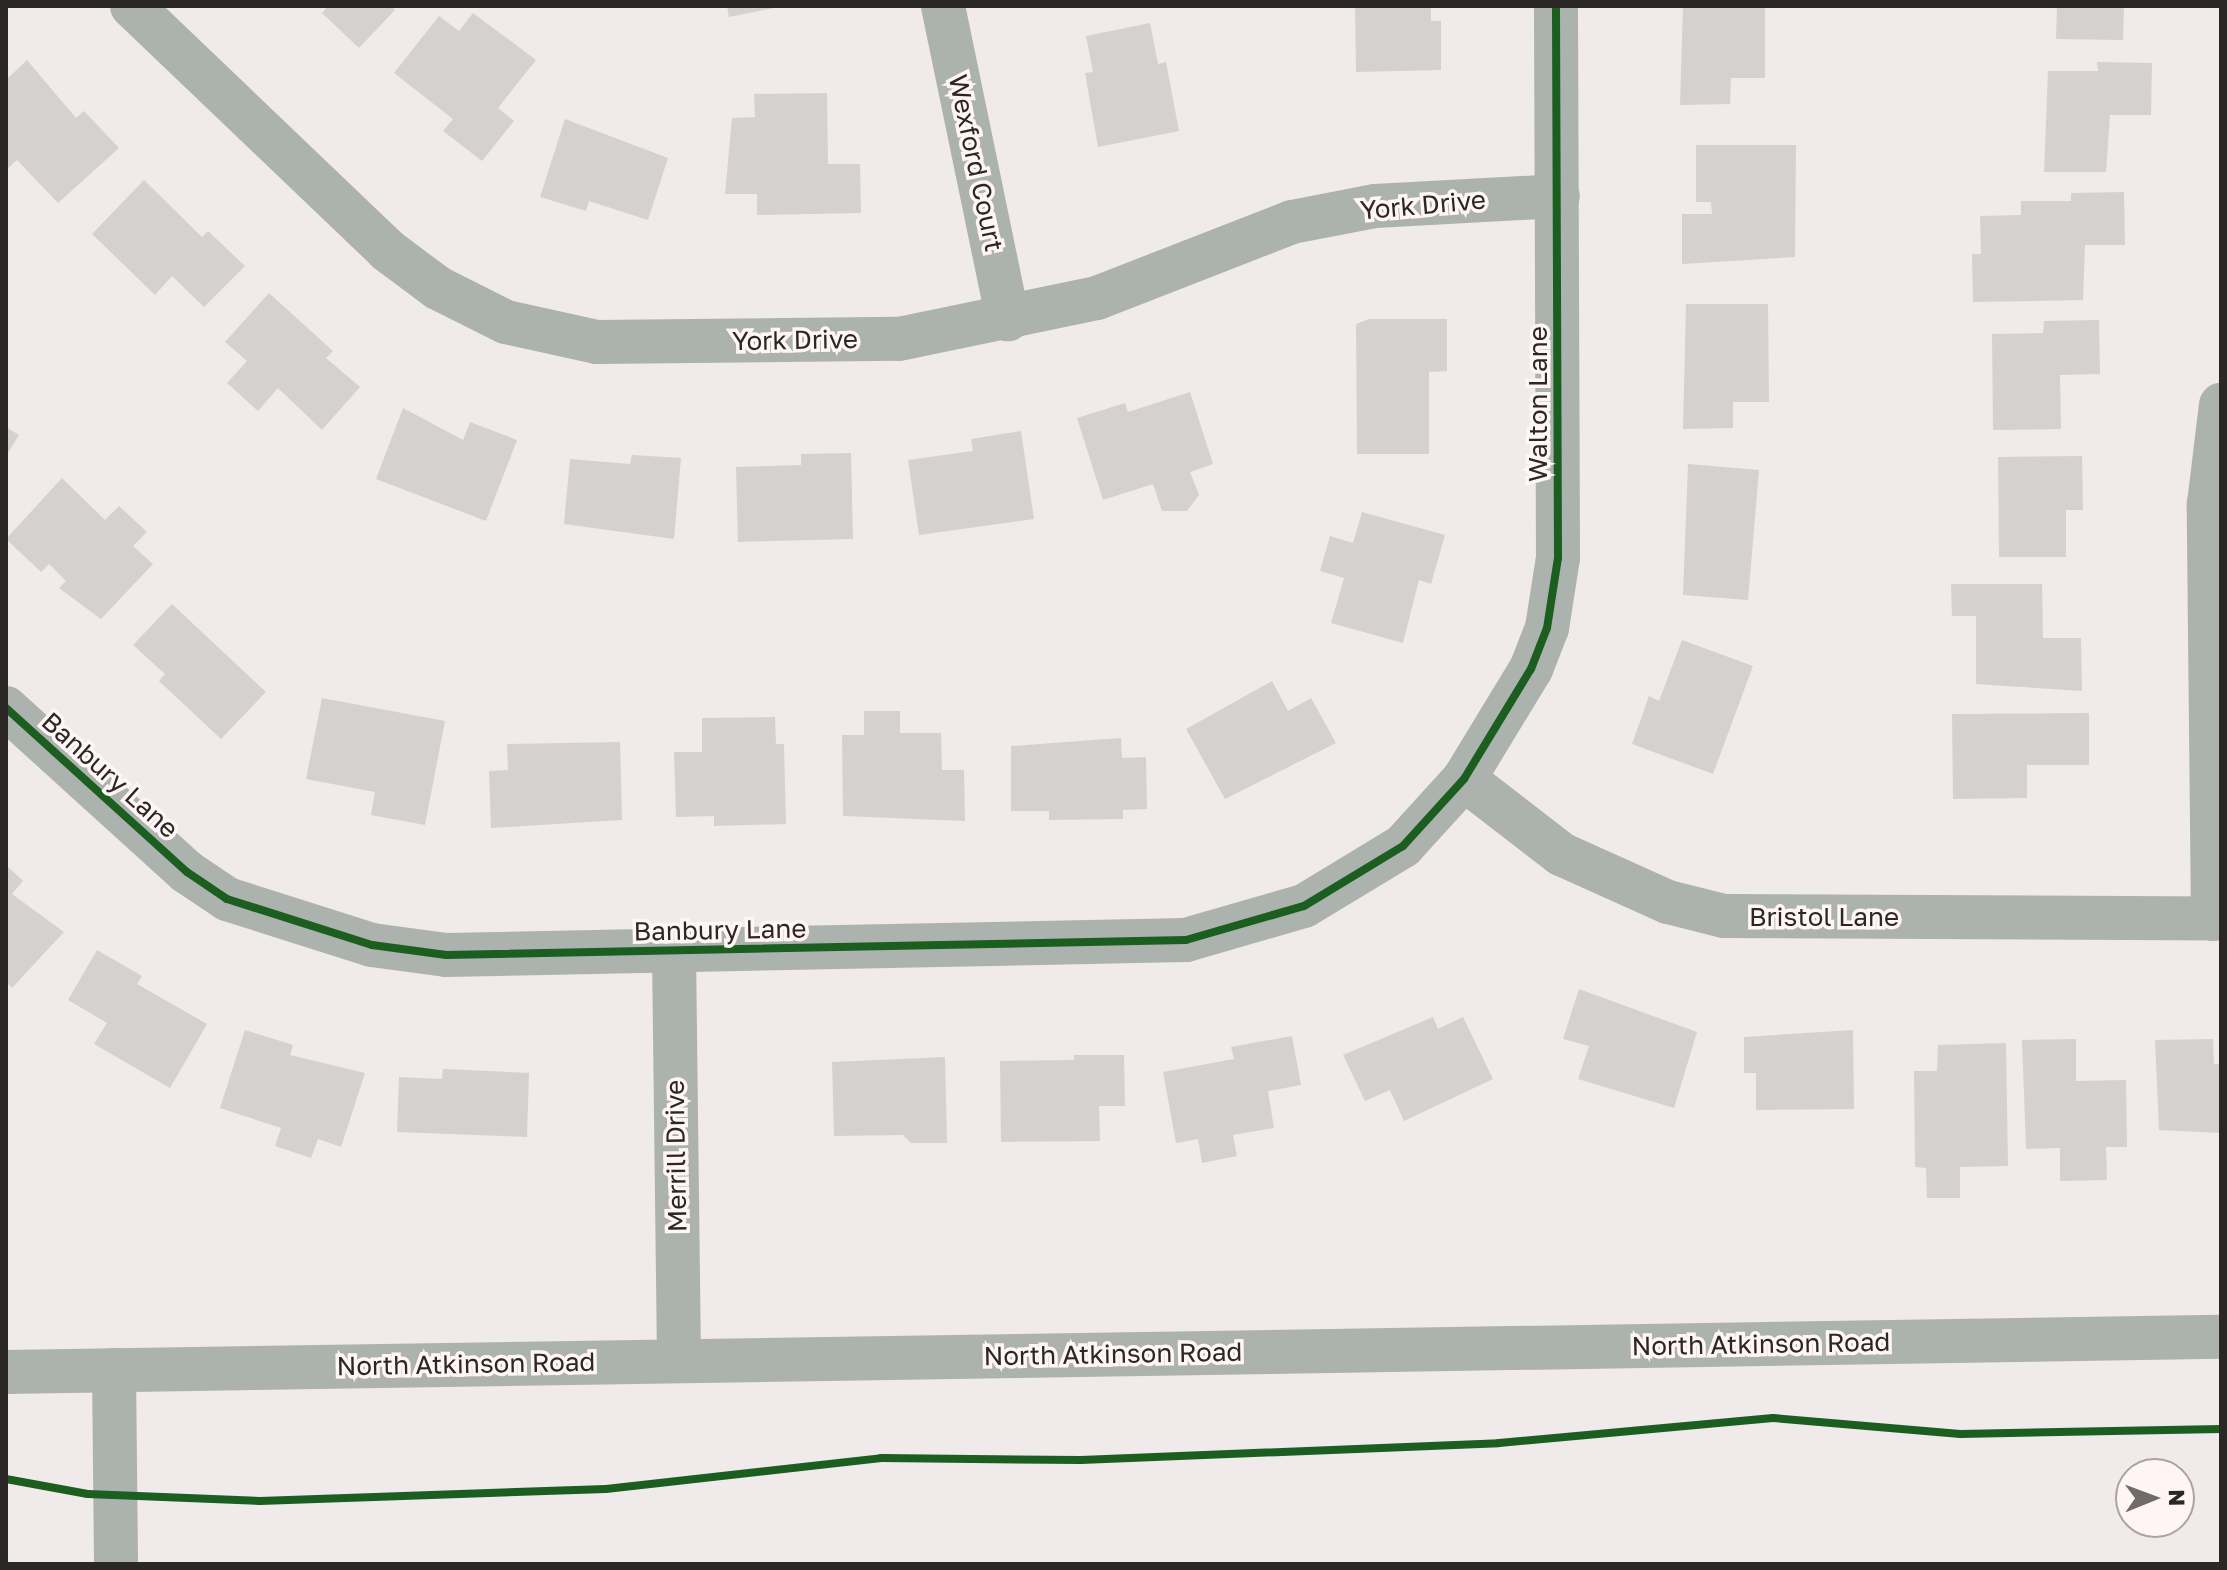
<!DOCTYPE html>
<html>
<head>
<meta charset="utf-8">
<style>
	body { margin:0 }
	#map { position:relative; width:2227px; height:1570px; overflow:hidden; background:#f0eaea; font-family:"Golos Text",sans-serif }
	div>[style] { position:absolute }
	.building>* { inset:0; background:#d6d1d1 }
	.minor>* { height:44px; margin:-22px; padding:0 22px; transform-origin:22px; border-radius:22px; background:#acb3af }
	.secondary>* { height:44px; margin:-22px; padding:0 22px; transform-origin:22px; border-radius:22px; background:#acb2ae }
	.cycleway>* { height:8px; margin:-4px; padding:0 4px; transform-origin:4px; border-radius:4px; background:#1b5e20 }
	span { translate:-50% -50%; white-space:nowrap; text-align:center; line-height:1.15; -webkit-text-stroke:7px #fff5f5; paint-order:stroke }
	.street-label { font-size:26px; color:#2b2727 }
	.frame { position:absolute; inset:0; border:8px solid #2b2727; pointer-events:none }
	.north { position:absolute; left:2115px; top:1458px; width:80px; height:80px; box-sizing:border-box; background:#fff5f5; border:2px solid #aaa3a3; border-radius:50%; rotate:89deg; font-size:22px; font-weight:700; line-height:32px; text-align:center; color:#2b2727 }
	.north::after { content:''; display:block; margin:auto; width:28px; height:36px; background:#706b6b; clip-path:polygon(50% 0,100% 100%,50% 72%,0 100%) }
</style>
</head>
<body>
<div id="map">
	<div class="building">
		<i style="clip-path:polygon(328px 6px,391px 6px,395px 10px,359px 48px,322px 13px)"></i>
		<i style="clip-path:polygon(727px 6px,779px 6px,779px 7px,729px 17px)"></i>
		<i style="clip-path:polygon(1355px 6px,1431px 6px,1431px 21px,1441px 21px,1441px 70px,1356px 72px)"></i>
		<i style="clip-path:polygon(1683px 6px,1765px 6px,1765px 78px,1731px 78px,1730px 104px,1680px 105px)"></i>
		<i style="clip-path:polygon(2057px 6px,2124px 6px,2123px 40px,2056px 39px)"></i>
		<i style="clip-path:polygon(473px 13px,536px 60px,498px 108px,514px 121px,482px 161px,443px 131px,453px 119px,394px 73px,439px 16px,459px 31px)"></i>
		<i style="clip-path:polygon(1150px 23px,1158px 64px,1166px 62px,1179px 131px,1098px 147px,1085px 73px,1093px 72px,1086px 36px)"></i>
		<i style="clip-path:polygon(27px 60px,76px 118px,84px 111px,119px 148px,58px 203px,17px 160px,6px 170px,6px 80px)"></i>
		<i style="clip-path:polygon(2097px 62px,2152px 63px,2151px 115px,2110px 115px,2106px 172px,2044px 172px,2048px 71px,2098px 71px)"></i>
		<i style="clip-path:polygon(827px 93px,828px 164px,860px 164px,861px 213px,757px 215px,757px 194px,725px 194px,732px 118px,755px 117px,754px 94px)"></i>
		<i style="clip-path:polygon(565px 119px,668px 158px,648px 220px,589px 201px,586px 211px,540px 197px)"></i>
		<i style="clip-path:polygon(1696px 145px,1796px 145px,1795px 257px,1682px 264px,1682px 214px,1712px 214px,1711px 202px,1696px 202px)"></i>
		<i style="clip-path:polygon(144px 180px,202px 237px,208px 231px,245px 266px,204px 307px,172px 276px,155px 295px,92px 234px)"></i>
		<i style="clip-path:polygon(2124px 192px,2125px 245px,2085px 245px,2083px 300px,1973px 302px,1972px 254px,1981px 254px,1980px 216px,2021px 215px,2021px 201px,2071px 201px,2071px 193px)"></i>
		<i style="clip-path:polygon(269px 293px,333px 351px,326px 358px,360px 387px,322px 430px,278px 388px,258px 411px,227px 383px,247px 361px,225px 342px)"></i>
		<i style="clip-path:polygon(1686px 304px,1768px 304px,1769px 402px,1733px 402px,1733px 428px,1683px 429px)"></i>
		<i style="clip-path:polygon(1369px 319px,1447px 319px,1447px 371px,1429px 372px,1429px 454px,1357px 454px,1356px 324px)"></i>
		<i style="clip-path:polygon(2099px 320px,2100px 374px,2060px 375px,2061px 429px,1993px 430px,1992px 334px,2043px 333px,2044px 321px)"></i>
		<i style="clip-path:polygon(1190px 392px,1213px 464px,1190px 472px,1199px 495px,1187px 511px,1162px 511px,1153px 484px,1103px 500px,1077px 418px,1125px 403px,1128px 412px)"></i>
		<i style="clip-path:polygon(403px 408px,463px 440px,470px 422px,517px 440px,486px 521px,376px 479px)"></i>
		<i style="clip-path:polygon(6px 427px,19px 435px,6px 456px)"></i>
		<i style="clip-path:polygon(1021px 431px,1034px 519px,919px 535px,908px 460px,973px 451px,971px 439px)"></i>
		<i style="clip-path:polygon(851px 453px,853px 539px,738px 542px,736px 467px,801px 465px,801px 454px)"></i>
		<i style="clip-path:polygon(632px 455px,681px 458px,674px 539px,564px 524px,570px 459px,630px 464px)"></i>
		<i style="clip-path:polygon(2082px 456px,2083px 510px,2066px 510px,2066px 557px,1999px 557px,1998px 457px)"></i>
		<i style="clip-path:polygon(1688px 464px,1759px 470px,1748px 600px,1683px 595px)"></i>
		<i style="clip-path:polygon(62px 478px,105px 520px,119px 506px,147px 532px,133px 546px,153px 564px,101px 619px,59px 588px,66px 581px,49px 564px,41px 572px,6px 539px)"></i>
		<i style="clip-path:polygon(1362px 512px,1445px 535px,1431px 584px,1419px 580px,1403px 643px,1331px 623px,1344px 578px,1320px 571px,1330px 536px,1353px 543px)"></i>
		<i style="clip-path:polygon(1951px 584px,2042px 584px,2043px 638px,2081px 638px,2082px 691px,1976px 684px,1976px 616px,1952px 616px)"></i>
		<i style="clip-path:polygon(172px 604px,266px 692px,221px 739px,159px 681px,165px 674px,133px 645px)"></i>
		<i style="clip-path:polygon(1682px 640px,1753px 666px,1713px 774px,1632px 744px,1649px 696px,1659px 701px)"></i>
		<i style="clip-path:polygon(1272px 681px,1288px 711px,1311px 698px,1336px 743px,1225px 799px,1186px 729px)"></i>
		<i style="clip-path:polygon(322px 698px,445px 721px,425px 825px,371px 815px,375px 792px,306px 779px)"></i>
		<i style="clip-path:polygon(864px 711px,900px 711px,900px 733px,941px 733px,942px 770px,964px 770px,965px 821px,843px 816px,842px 735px,864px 735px)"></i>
		<i style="clip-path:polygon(2089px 713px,2089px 765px,2027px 765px,2027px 798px,1953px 799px,1952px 714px)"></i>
		<i style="clip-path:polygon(775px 717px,776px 744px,784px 744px,786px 824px,714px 826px,714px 816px,676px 817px,674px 752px,702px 752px,702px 718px)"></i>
		<i style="clip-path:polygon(1121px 738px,1122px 758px,1146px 757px,1147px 809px,1123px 810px,1123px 819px,1049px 820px,1049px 811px,1011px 811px,1011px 746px)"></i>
		<i style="clip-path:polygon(620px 742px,622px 820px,491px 828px,489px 771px,508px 770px,507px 744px)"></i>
		<i style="clip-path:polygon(6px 865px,23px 881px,12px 894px,64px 932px,12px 988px,6px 982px)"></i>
		<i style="clip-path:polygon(97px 950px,142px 976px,137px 984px,207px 1024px,170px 1088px,94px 1044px,107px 1023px,68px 1000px)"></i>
		<i style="clip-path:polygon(1579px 989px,1697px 1032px,1674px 1108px,1578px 1079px,1589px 1046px,1563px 1039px)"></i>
		<i style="clip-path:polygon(1433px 1017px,1438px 1029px,1463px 1017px,1493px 1079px,1404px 1121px,1390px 1090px,1365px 1101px,1343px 1055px)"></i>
		<i style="clip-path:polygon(245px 1030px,293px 1045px,290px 1055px,365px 1073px,341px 1147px,318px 1139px,311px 1158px,275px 1146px,281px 1128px,220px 1108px)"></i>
		<i style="clip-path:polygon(1853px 1030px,1854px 1109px,1756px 1110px,1756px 1073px,1744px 1073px,1744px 1037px)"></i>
		<i style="clip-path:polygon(1292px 1036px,1301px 1085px,1268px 1091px,1274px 1128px,1233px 1135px,1237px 1156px,1202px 1163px,1198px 1139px,1176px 1143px,1163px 1072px,1234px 1059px,1231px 1047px)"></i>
		<i style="clip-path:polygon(2076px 1039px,2076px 1081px,2126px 1080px,2127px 1147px,2106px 1147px,2107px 1180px,2060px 1181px,2060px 1148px,2026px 1149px,2022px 1040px)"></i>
		<i style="clip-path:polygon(2213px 1039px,2214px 1064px,2221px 1064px,2221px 1133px,2159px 1130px,2155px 1040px)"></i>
		<i style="clip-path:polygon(2006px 1043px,2008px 1166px,1960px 1167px,1960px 1198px,1927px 1198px,1926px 1168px,1915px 1167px,1914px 1071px,1937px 1071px,1938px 1045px)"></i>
		<i style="clip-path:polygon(1074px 1055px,1124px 1055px,1125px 1106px,1099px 1106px,1100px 1141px,1001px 1142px,1000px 1061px,1074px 1060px)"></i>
		<i style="clip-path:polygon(945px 1057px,947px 1143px,911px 1143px,903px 1135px,834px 1136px,832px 1062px)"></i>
		<i style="clip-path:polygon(443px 1069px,529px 1073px,527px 1137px,397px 1132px,399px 1077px,442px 1079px)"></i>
	</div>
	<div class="minor">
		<i style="left:132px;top:6px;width:353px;rotate:43.7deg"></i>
		<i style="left:387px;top:250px;width:64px;rotate:36.7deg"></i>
		<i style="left:438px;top:288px;width:76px;rotate:26.6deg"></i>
		<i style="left:506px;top:322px;width:93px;rotate:12.4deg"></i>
		<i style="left:597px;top:342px;width:302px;rotate:-0.6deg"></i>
		<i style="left:899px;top:339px;width:202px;rotate:-11.7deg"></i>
		<i style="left:1097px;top:298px;width:209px;rotate:-21.3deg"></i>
		<i style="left:1292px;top:222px;width:85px;rotate:-10.9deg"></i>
		<i style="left:1375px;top:206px;width:183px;rotate:-3.1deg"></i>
		<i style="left:943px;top:6px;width:320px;rotate:78.3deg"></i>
		<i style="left:6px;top:708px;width:244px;rotate:42.2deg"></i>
		<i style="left:187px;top:872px;width:48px;rotate:34deg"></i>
		<i style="left:227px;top:899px;width:152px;rotate:17.6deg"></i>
		<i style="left:372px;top:945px;width:75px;rotate:7.7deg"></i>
		<i style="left:446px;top:955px;width:740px;rotate:-1.16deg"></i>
		<i style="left:1186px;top:940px;width:123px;rotate:-16.1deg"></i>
		<i style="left:1304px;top:906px;width:116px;rotate:-31.2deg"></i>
		<i style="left:1403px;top:846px;width:91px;rotate:-47.7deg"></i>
		<i style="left:1464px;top:779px;width:129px;rotate:-58.7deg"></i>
		<i style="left:1531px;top:669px;width:44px;rotate:-68.7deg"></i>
		<i style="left:1547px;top:628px;width:71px;rotate:-81.1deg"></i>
		<i style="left:1558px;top:558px;width:552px;rotate:-90.21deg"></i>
		<i style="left:1464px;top:779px;width:123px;rotate:37.7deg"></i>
		<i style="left:1561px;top:854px;width:117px;rotate:24.2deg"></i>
		<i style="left:1668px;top:902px;width:58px;rotate:14deg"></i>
		<i style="left:1724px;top:916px;width:497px;rotate:0.3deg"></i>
		<i style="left:2213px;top:919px;width:415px;rotate:-90.6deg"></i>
		<i style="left:2209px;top:504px;width:100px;rotate:-83.1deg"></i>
		<i style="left:674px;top:951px;width:410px;rotate:89.3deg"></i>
		<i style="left:114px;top:1370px;width:194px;rotate:89.4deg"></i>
	</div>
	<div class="secondary">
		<i style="left:6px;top:1372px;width:2215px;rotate:-0.91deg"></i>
	</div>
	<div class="cycleway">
		<i style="left:6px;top:708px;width:244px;rotate:42.2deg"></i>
		<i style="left:187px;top:872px;width:48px;rotate:34deg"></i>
		<i style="left:227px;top:899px;width:152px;rotate:17.6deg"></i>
		<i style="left:372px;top:945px;width:75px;rotate:7.7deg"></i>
		<i style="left:446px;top:955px;width:740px;rotate:-1.16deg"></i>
		<i style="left:1186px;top:940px;width:123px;rotate:-16.1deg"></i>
		<i style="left:1304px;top:906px;width:116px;rotate:-31.2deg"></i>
		<i style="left:1403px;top:846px;width:91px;rotate:-47.7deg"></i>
		<i style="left:1464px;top:779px;width:129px;rotate:-58.7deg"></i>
		<i style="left:1531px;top:669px;width:44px;rotate:-68.7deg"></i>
		<i style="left:1547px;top:628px;width:71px;rotate:-81.1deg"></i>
		<i style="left:1558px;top:558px;width:552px;rotate:-90.21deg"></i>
		<i style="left:6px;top:1479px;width:83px;rotate:10.4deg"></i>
		<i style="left:88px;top:1494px;width:172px;rotate:2.3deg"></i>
		<i style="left:260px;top:1501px;width:346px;rotate:-2deg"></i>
		<i style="left:606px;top:1489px;width:277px;rotate:-6.4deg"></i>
		<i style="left:881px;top:1458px;width:200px;rotate:0.6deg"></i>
		<i style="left:1081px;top:1460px;width:418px;rotate:-2.3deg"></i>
		<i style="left:1499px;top:1443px;width:275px;rotate:-5.2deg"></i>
		<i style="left:1773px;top:1418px;width:188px;rotate:4.9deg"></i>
		<i style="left:1960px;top:1434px;width:261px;rotate:-1.1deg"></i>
	</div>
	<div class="street-label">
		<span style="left:976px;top:163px;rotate:78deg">Wexford Court</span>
		<span style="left:1423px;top:205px;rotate:-5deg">York Drive</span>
		<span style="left:795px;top:340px;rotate:-1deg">York Drive</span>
		<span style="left:1538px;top:404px;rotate:-90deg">Walton Lane</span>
		<span style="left:110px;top:775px;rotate:42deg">Banbury Lane</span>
		<span style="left:1824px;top:917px">Bristol Lane</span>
		<span style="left:720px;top:930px;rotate:-1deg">Banbury Lane</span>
		<span style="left:676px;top:1156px;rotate:-91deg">Merrill Drive</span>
		<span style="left:1761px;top:1344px;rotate:-1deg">North Atkinson Road</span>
		<span style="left:1113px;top:1354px;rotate:-1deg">North Atkinson Road</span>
		<span style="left:466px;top:1364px;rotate:-1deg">North Atkinson Road</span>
	</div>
	<div class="frame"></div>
	<div class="north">N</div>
</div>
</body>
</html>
